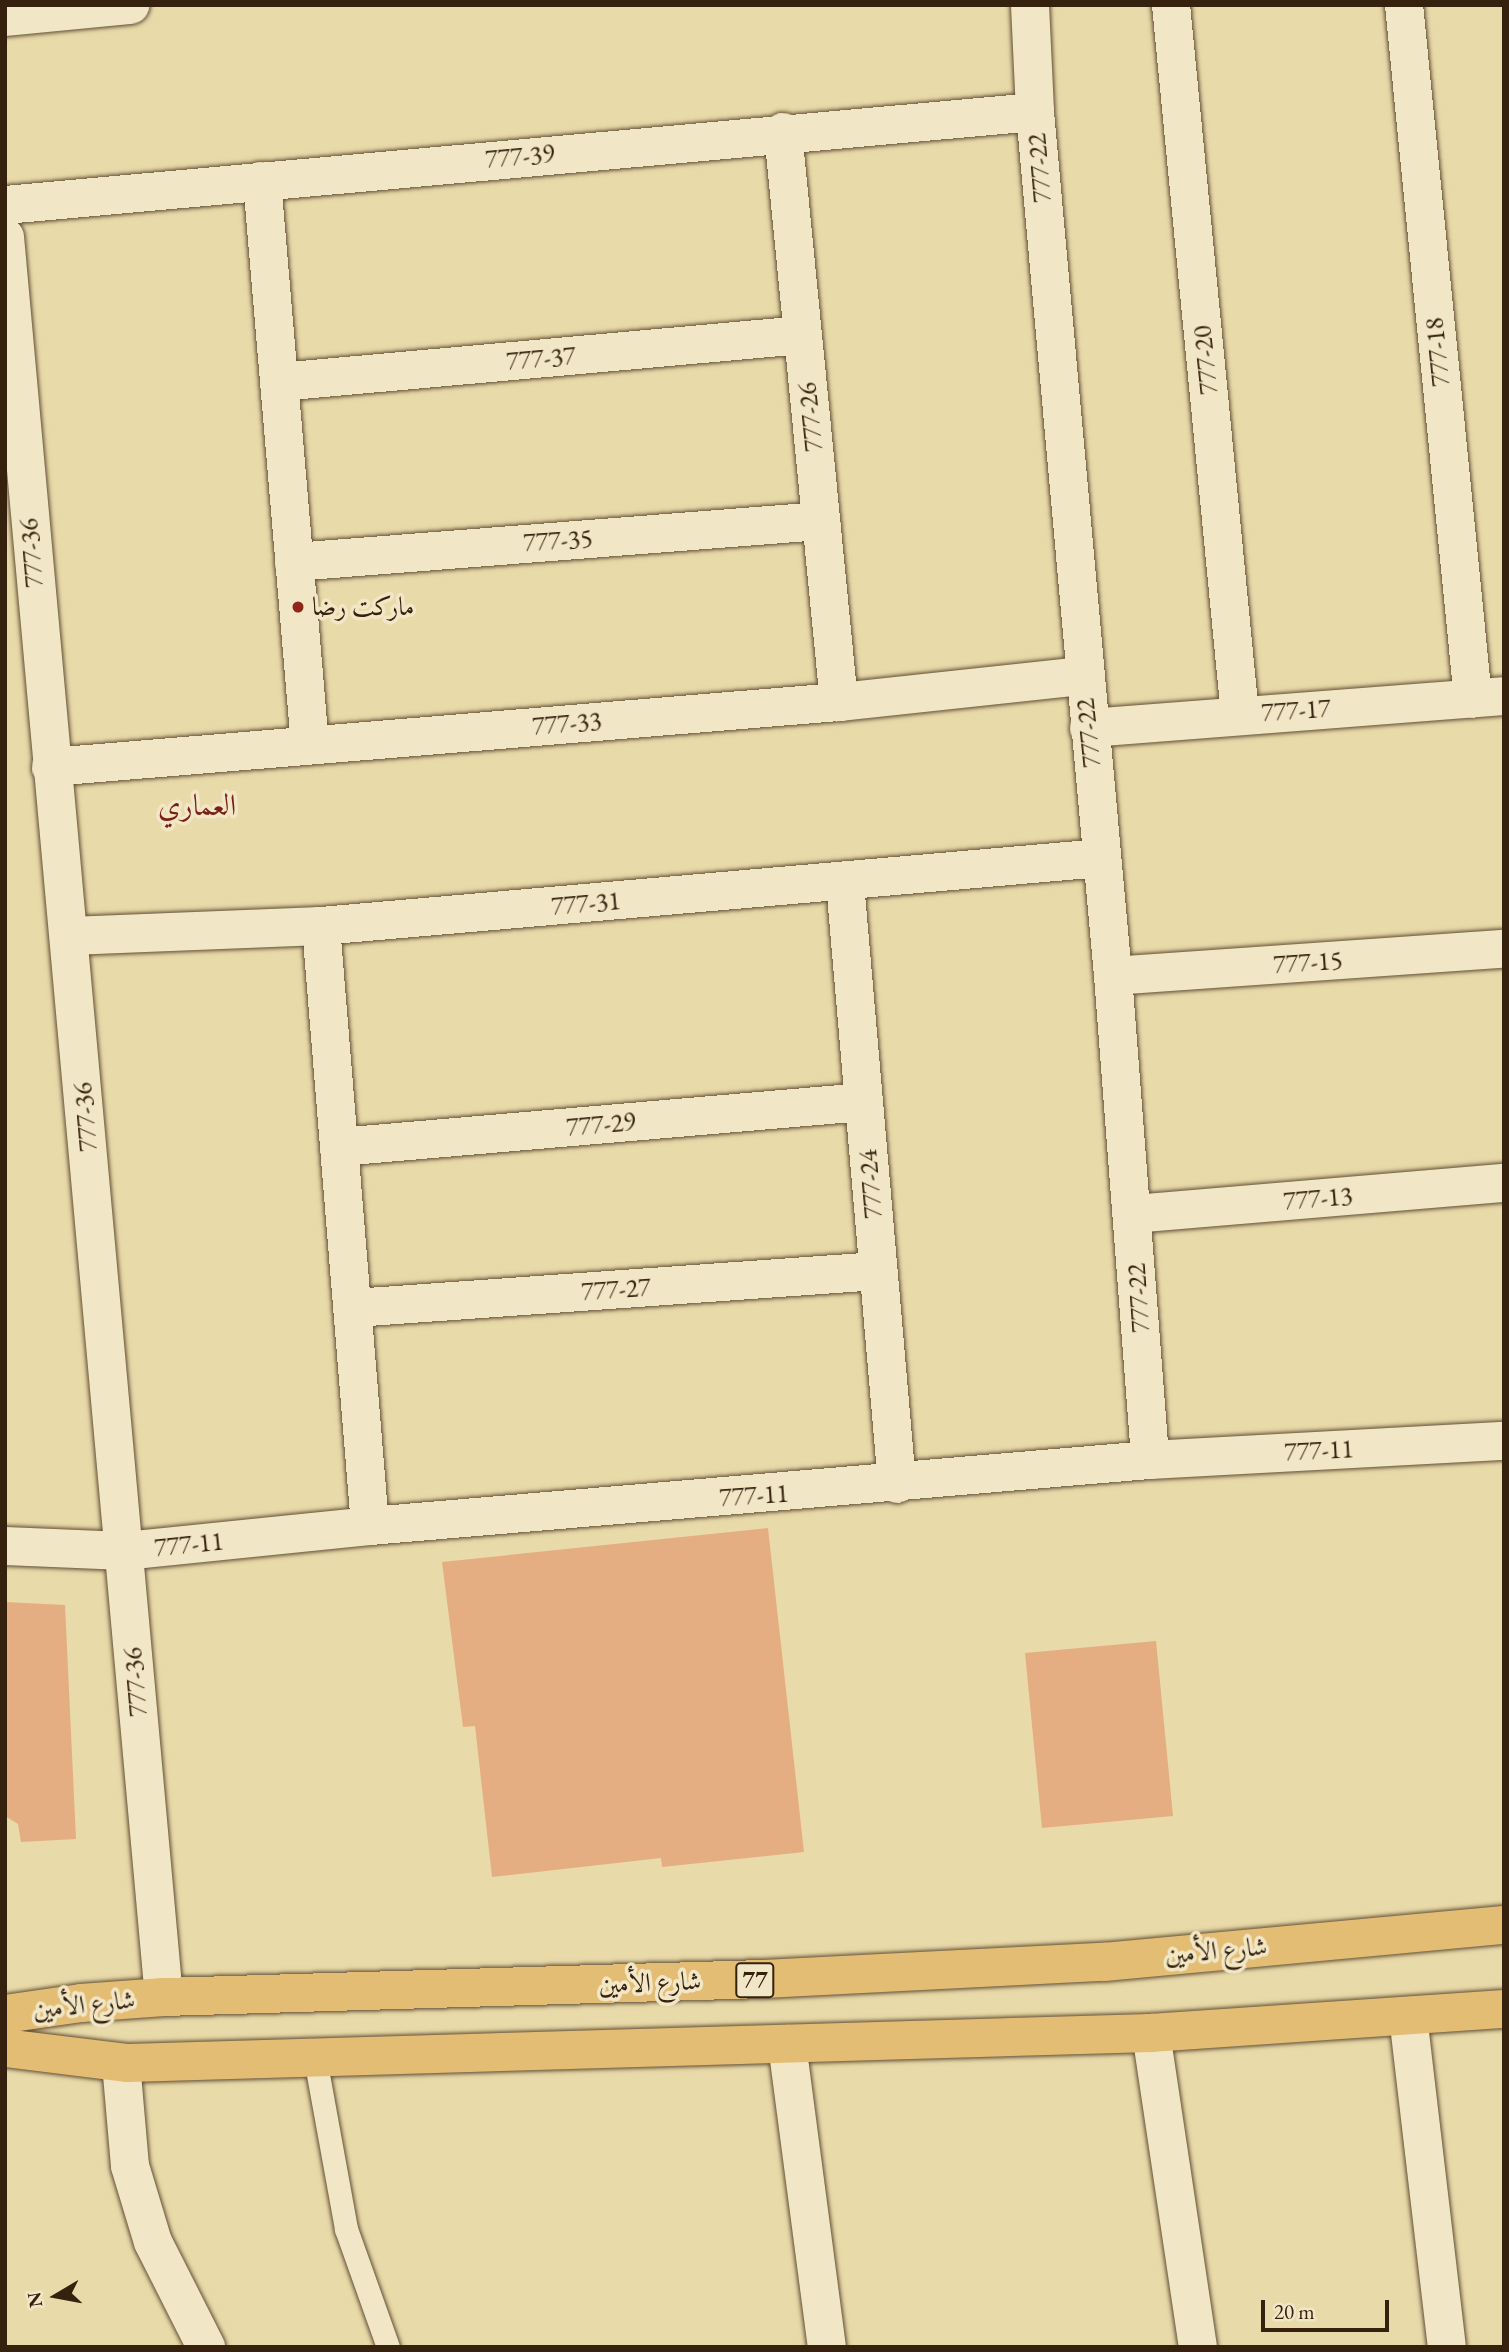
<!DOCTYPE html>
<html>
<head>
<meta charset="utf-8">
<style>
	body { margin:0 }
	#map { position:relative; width:1509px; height:2352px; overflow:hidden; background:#e9daa9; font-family:"EB Garamond",Amiri,serif }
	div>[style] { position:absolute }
	.building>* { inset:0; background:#e5ad82 }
	.roads { filter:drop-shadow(0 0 2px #624f35) drop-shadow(0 0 2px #624f35) }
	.service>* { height:23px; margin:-11.5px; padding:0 11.5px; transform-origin:11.5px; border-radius:11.5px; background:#f1e7c7 }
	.minor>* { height:38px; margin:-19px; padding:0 19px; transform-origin:19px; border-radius:19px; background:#f1e7c7 }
	.primary>* { height:38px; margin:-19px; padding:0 19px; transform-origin:19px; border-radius:19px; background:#e4bd74 }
	.dots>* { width:19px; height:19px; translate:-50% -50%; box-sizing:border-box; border:4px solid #f1e7c7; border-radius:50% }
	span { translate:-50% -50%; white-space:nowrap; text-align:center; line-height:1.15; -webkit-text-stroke:7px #f1e7c7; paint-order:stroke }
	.shield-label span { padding:2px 5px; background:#f1e7c7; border:2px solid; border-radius:5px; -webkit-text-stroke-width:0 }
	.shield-label { font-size:24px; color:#35210e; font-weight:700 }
	.street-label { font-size:26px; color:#35210e }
	.poi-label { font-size:26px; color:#35210e }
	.left { translate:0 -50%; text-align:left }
	.quarter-label { font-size:30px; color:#7a1f14 }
	.frame { position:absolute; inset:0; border:7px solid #35210e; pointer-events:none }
	.north { position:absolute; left:21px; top:2261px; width:70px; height:70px; -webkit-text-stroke:5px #f1e7c7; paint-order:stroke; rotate:260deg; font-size:19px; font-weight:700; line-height:28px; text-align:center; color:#35210e }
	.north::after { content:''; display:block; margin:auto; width:24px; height:32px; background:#35210e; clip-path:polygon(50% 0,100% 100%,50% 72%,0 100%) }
	.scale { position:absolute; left:1261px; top:2300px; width:128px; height:32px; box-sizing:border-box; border:4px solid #35210e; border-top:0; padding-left:9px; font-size:21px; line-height:24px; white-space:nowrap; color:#35210e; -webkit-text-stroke:5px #f1e7c7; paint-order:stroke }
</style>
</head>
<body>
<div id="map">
	<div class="building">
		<i style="clip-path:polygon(768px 1528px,804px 1852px,662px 1867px,661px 1858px,492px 1877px,475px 1726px,463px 1727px,442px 1562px)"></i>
		<i style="clip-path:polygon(5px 1602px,65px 1605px,76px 1839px,21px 1842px,18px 1824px,5px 1816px)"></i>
		<i style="clip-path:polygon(1156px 1641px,1173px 1816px,1042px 1828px,1025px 1653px)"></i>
	</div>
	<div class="roads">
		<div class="service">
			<i style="left:315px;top:2058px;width:174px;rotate:79.7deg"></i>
			<i style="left:346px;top:2229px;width:125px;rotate:70.4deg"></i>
		</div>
		<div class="minor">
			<i style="left:1030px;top:5px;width:107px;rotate:87.3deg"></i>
			<i style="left:1035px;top:112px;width:868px;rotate:84.84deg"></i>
			<i style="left:1113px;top:976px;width:485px;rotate:85.6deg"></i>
			<i style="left:1171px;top:5px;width:713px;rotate:84.45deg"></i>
			<i style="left:1404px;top:5px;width:697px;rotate:84.32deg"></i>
			<i style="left:5px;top:17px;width:126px;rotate:-5.5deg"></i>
			<i style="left:783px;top:132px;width:573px;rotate:84.39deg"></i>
			<i style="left:262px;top:181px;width:566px;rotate:85.14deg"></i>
			<i style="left:5px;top:205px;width:1034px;rotate:-5.16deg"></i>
			<i style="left:5px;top:237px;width:1767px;rotate:84.84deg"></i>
			<i style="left:279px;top:382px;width:526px;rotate:-5.13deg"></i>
			<i style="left:294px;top:562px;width:529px;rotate:-4.45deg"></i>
			<i style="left:1089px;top:728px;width:416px;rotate:-4.4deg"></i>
			<i style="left:51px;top:767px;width:791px;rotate:-4.72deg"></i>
			<i style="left:839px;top:702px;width:245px;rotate:-6.1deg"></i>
			<i style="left:845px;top:883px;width:603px;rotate:85.05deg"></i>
			<i style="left:321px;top:926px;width:602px;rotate:85.33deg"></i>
			<i style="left:70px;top:936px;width:251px;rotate:-2.3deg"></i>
			<i style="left:321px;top:926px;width:783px;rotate:-4.98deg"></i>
			<i style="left:1113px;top:976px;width:392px;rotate:-4deg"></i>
			<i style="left:339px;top:1147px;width:527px;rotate:-4.9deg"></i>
			<i style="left:1133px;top:1214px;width:372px;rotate:-4.8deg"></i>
			<i style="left:354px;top:1308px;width:525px;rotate:-4.04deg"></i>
			<i style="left:5px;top:1546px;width:120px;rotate:2.4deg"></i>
			<i style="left:125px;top:1551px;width:246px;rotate:-5.8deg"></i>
			<i style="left:370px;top:1526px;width:783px;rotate:-4.84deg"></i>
			<i style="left:1150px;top:1460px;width:355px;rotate:-3.1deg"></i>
			<i style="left:1408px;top:2016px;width:333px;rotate:83.3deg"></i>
			<i style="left:1151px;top:2033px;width:317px;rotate:81.5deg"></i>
			<i style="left:787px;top:2044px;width:306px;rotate:82.5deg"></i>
			<i style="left:121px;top:2063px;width:103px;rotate:85deg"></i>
			<i style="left:130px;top:2166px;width:79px;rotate:73.2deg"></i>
			<i style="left:153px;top:2242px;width:118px;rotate:63.2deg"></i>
		</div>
		<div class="primary">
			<i style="left:5px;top:2014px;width:77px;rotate:-8.2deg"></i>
			<i style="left:81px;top:2003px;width:83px;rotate:-4.1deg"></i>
			<i style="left:164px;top:1997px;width:599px;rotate:-1.72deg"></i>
			<i style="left:763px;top:1979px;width:341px;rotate:-2.9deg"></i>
			<i style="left:1104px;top:1962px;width:402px;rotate:-5.3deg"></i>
			<i style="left:5px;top:2048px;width:124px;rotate:7deg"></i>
			<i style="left:128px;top:2063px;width:1023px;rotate:-1.68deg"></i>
			<i style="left:1151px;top:2033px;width:354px;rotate:-3.9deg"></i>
		</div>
	</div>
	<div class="dots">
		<i style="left:298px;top:607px;background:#8f2418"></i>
	</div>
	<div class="shield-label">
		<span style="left:755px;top:1980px">77</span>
	</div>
	<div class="street-label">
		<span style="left:520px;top:157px;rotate:-5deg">777-39</span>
		<span style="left:1040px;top:168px;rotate:-95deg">777-22</span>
		<span style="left:1438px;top:352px;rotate:-96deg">777-18</span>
		<span style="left:541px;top:359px;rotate:-5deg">777-37</span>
		<span style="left:1206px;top:360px;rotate:-96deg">777-20</span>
		<span style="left:811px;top:417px;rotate:-96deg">777-26</span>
		<span style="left:558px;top:541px;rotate:-4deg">777-35</span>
		<span style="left:32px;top:553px;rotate:-95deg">777-36</span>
		<span style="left:1296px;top:711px;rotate:-4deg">777-17</span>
		<span style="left:567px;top:724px;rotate:-5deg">777-33</span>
		<span style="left:1089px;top:733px;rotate:-96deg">777-22</span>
		<span style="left:586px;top:904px;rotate:-5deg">777-31</span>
		<span style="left:1308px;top:963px;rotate:-4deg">777-15</span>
		<span style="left:86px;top:1117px;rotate:-95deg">777-36</span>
		<span style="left:601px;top:1125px;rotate:-5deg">777-29</span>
		<span style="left:871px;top:1184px;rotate:-95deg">777-24</span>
		<span style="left:1318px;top:1199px;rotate:-5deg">777-13</span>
		<span style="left:616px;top:1290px;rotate:-4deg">777-27</span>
		<span style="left:1139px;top:1298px;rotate:-94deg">777-22</span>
		<span style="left:1319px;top:1451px;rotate:-3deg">777-11</span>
		<span style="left:754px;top:1496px;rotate:-4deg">777-11</span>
		<span style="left:189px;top:1545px;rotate:-6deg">777-11</span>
		<span style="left:136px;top:1682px;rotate:-95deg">777-36</span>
		<span style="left:1216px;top:1951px;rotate:-5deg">شارع الأمين</span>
		<span style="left:650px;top:1983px;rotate:-2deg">شارع الأمين</span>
		<span style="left:84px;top:2005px;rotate:-6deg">شارع الأمين</span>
	</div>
	<div class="poi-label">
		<span class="left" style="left:312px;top:607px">ماركت رضا</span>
	</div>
	<div class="quarter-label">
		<span style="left:197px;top:805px">العماري</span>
	</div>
	<div class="frame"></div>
	<div class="north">N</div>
	<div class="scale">20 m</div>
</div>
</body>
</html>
